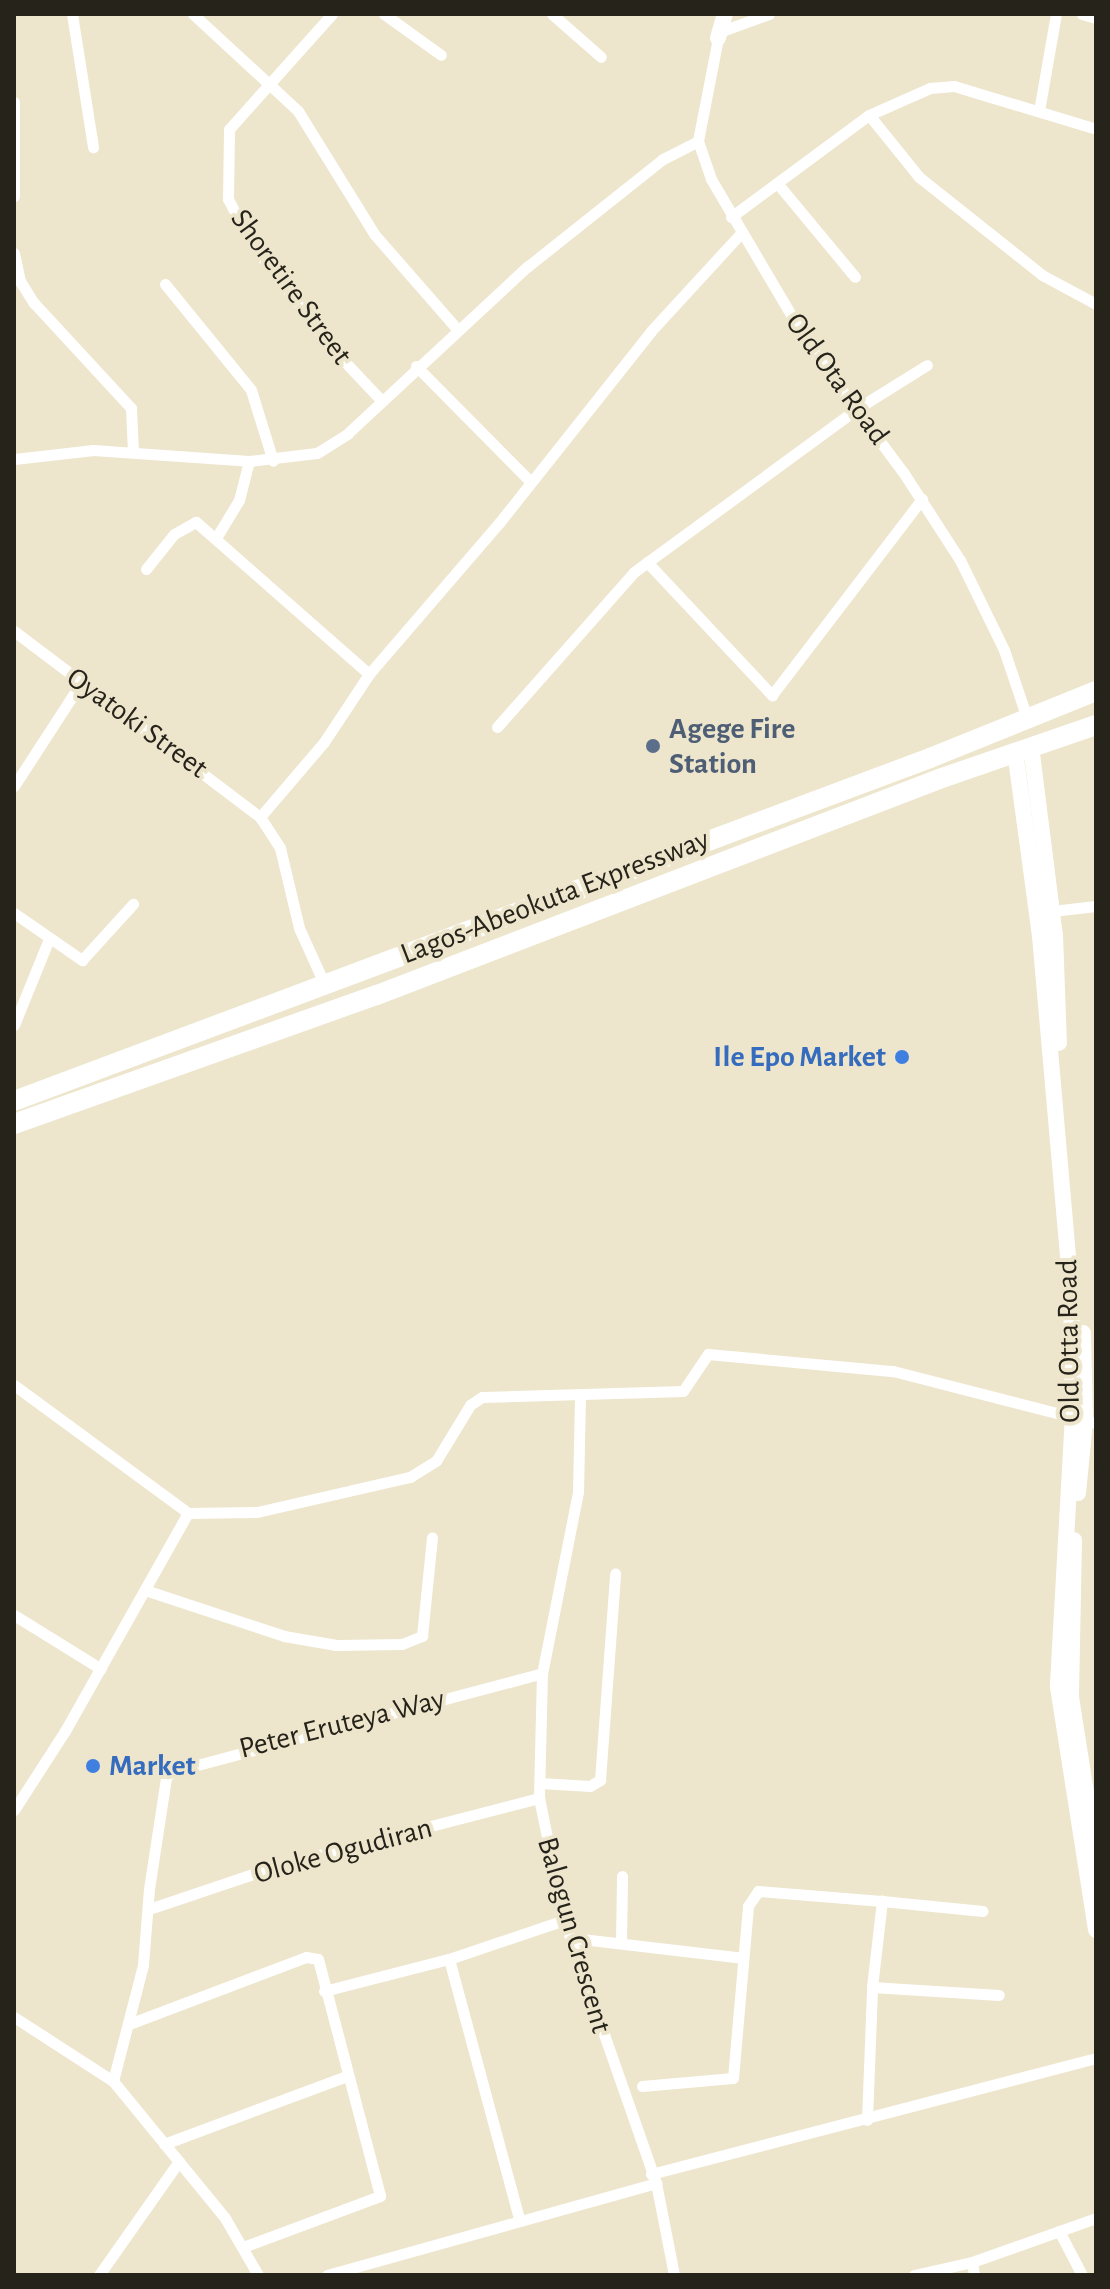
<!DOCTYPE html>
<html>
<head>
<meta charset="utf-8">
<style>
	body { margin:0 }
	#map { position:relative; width:1110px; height:2289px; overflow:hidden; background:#ede5cc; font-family:"Alegreya Sans",sans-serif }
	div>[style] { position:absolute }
	.street>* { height:11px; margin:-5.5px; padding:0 5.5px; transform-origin:5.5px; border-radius:5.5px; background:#fff }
	.secondary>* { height:16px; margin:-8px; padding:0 8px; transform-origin:8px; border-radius:8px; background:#fff }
	.highway>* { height:20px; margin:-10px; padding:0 10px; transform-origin:10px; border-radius:10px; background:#fff }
	.dots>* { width:22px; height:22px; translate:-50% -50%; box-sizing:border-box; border:4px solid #ede5cc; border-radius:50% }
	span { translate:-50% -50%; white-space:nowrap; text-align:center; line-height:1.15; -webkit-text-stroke:8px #ede5cc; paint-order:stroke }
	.street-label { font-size:30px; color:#26231a }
	.service-label { font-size:30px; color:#4e5e75; font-weight:700 }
	.left { translate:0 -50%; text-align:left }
	.shop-label { font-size:30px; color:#366cbe; font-weight:700 }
	.right { translate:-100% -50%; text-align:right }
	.frame { position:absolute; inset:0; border:16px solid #26231a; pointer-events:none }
</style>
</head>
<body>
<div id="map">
	<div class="street">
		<i style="left:72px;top:14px;width:135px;rotate:81deg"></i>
		<i style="left:193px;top:14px;width:143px;rotate:42.7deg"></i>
		<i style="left:298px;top:111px;width:146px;rotate:58.2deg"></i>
		<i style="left:375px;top:235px;width:123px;rotate:48.9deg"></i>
		<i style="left:332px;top:14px;width:154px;rotate:131.8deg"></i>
		<i style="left:229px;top:129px;width:70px;rotate:90.8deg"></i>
		<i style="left:228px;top:199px;width:50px;rotate:62.4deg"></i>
		<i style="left:251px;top:243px;width:127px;rotate:52.7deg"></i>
		<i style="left:328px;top:344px;width:77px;rotate:46.6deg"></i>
		<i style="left:384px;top:14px;width:70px;rotate:35.7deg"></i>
		<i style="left:552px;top:14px;width:65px;rotate:41.3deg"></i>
		<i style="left:1082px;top:14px;width:15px;rotate:16deg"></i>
		<i style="left:719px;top:32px;width:53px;rotate:-19.8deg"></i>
		<i style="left:718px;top:38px;width:105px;rotate:101deg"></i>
		<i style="left:698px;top:141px;width:40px;rotate:71.1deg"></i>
		<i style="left:711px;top:179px;width:195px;rotate:59.5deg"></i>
		<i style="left:810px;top:347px;width:156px;rotate:53.4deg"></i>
		<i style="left:903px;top:472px;width:105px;rotate:57.1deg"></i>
		<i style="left:960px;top:560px;width:100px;rotate:63.9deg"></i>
		<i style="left:1004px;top:650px;width:72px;rotate:71.3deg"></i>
		<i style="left:14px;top:102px;width:94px;rotate:90deg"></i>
		<i style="left:1039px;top:111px;width:98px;rotate:-80.1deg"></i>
		<i style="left:869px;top:115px;width:80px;rotate:51.1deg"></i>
		<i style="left:919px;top:177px;width:157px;rotate:38.5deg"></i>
		<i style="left:1042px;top:275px;width:61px;rotate:28.2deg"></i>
		<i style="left:777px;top:183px;width:122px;rotate:50.3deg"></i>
		<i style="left:731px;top:217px;width:172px;rotate:-36.5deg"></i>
		<i style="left:869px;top:115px;width:67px;rotate:-23.9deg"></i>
		<i style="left:930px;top:88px;width:24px;rotate:-5deg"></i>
		<i style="left:954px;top:86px;width:148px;rotate:16.8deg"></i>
		<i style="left:14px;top:253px;width:29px;rotate:78deg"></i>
		<i style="left:20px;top:281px;width:26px;rotate:58deg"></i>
		<i style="left:34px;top:303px;width:143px;rotate:47.3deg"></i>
		<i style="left:131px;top:408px;width:44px;rotate:87.4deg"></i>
		<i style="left:165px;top:284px;width:136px;rotate:50.9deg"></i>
		<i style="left:251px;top:390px;width:74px;rotate:72.8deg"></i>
		<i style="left:416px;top:366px;width:161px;rotate:45.3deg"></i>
		<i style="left:14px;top:459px;width:80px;rotate:-6.5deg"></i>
		<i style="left:93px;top:450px;width:156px;rotate:4deg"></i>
		<i style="left:249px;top:461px;width:68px;rotate:-6.7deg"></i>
		<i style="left:317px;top:453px;width:36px;rotate:-32deg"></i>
		<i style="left:347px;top:434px;width:246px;rotate:-42.9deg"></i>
		<i style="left:527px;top:267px;width:174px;rotate:-38.5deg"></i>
		<i style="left:663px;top:159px;width:39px;rotate:-27deg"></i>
		<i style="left:216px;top:538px;width:44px;rotate:-58.8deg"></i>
		<i style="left:239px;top:500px;width:40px;rotate:-75.6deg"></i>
		<i style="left:647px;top:562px;width:183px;rotate:46.8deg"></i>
		<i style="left:772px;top:695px;width:247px;rotate:-52.6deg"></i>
		<i style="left:146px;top:569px;width:45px;rotate:-51.3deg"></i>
		<i style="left:174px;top:534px;width:25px;rotate:-29deg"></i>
		<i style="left:196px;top:522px;width:230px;rotate:41.3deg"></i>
		<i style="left:14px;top:631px;width:308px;rotate:37.1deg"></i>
		<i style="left:260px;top:817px;width:37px;rotate:57deg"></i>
		<i style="left:280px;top:848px;width:82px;rotate:76.6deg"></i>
		<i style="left:299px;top:928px;width:60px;rotate:65.6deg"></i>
		<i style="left:497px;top:727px;width:207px;rotate:-48.5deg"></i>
		<i style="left:634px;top:572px;width:278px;rotate:-36.2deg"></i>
		<i style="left:858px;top:408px;width:81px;rotate:-31.9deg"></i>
		<i style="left:14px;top:786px;width:123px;rotate:-57deg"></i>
		<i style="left:260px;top:817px;width:99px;rotate:-49.5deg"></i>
		<i style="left:324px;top:742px;width:82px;rotate:-56.5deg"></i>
		<i style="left:369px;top:674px;width:199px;rotate:-49.3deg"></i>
		<i style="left:499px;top:523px;width:245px;rotate:-51.6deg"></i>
		<i style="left:651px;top:331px;width:133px;rotate:-47.4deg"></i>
		<i style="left:1052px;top:911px;width:44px;rotate:-6.5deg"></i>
		<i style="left:14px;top:913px;width:83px;rotate:34.7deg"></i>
		<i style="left:82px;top:960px;width:76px;rotate:-47.7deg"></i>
		<i style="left:14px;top:1025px;width:93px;rotate:-67.9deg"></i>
		<i style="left:14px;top:1385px;width:216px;rotate:36.3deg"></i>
		<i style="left:580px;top:1397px;width:95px;rotate:91.2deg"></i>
		<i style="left:578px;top:1492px;width:185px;rotate:101.2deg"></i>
		<i style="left:542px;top:1673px;width:125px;rotate:91.4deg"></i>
		<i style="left:539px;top:1798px;width:125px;rotate:78.4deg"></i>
		<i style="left:564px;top:1920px;width:279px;rotate:70.7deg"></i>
		<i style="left:656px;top:2183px;width:94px;rotate:78.9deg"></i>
		<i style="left:188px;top:1513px;width:69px;rotate:-0.8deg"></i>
		<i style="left:257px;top:1512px;width:157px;rotate:-12.9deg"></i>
		<i style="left:410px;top:1477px;width:31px;rotate:-32deg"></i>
		<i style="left:436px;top:1461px;width:66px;rotate:-58.7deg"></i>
		<i style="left:470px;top:1405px;width:14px;rotate:-34deg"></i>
		<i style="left:482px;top:1397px;width:201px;rotate:-1.7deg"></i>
		<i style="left:683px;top:1391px;width:45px;rotate:-56deg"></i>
		<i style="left:708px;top:1354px;width:186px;rotate:5.3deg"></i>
		<i style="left:893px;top:1371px;width:210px;rotate:14.4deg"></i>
		<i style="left:145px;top:1590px;width:146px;rotate:18.3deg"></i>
		<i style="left:284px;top:1636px;width:53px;rotate:9.8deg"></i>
		<i style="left:336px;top:1645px;width:66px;rotate:-0.9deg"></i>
		<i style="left:402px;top:1644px;width:22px;rotate:-22deg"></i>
		<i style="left:422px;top:1636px;width:99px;rotate:-84.2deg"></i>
		<i style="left:14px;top:1615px;width:102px;rotate:31.8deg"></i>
		<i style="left:540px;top:1783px;width:50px;rotate:3.4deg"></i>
		<i style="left:590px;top:1786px;width:12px;rotate:-31deg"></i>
		<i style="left:600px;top:1780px;width:207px;rotate:-85.8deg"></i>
		<i style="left:14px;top:1810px;width:94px;rotate:-57.2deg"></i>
		<i style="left:65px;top:1731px;width:250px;rotate:-60.6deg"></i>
		<i style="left:149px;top:1909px;width:138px;rotate:-18.6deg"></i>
		<i style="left:280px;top:1865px;width:268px;rotate:-14.5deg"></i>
		<i style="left:573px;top:1938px;width:170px;rotate:6.7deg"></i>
		<i style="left:621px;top:1942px;width:66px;rotate:-89.1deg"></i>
		<i style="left:449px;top:1959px;width:268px;rotate:74.9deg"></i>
		<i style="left:872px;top:1987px;width:127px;rotate:3.6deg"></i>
		<i style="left:324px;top:1991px;width:129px;rotate:-14.4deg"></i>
		<i style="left:449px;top:1959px;width:121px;rotate:-18.7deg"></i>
		<i style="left:14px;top:2017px;width:118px;rotate:32.9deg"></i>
		<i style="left:113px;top:2081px;width:177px;rotate:50.7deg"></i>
		<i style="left:225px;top:2218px;width:66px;rotate:59.9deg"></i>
		<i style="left:129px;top:2024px;width:189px;rotate:-20.7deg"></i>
		<i style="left:306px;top:1957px;width:12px;rotate:9deg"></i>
		<i style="left:318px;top:1959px;width:245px;rotate:75.3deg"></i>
		<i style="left:380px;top:2196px;width:146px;rotate:159.6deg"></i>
		<i style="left:113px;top:2081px;width:120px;rotate:-75.5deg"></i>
		<i style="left:143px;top:1965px;width:76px;rotate:-85.5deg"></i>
		<i style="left:149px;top:1889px;width:112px;rotate:-81.3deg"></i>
		<i style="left:166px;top:1778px;width:8px;rotate:-50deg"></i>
		<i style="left:171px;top:1772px;width:384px;rotate:-14.9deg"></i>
		<i style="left:642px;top:2086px;width:91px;rotate:-5deg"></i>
		<i style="left:733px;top:2078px;width:173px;rotate:-85deg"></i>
		<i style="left:748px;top:1906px;width:18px;rotate:-56deg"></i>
		<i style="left:758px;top:1891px;width:124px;rotate:4.6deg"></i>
		<i style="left:867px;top:2120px;width:133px;rotate:-87.8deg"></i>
		<i style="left:872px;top:1987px;width:87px;rotate:-83.4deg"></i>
		<i style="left:882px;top:1901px;width:101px;rotate:5.7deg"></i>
		<i style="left:164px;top:2144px;width:195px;rotate:-20.4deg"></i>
		<i style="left:651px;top:2174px;width:460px;rotate:-14.6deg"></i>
		<i style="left:1059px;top:2231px;width:50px;rotate:62.4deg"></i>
		<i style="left:972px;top:2262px;width:13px;rotate:81deg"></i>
		<i style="left:99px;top:2275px;width:139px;rotate:-54.9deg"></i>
		<i style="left:327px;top:2275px;width:342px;rotate:-15.6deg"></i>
		<i style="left:914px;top:2275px;width:59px;rotate:-12.6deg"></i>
		<i style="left:972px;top:2262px;width:132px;rotate:-19.5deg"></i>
	</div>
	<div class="secondary">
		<i style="left:718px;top:38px;width:25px;rotate:-74deg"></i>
		<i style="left:1031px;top:746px;width:191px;rotate:82.8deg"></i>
		<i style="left:1055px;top:935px;width:108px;rotate:87.9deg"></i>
		<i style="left:1015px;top:751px;width:187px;rotate:82.3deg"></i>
		<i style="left:1040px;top:936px;width:352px;rotate:85deg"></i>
		<i style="left:1071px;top:1287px;width:128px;rotate:89.1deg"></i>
		<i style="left:1073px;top:1415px;width:272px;rotate:93.2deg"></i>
		<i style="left:1058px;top:1687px;width:246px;rotate:81.1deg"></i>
		<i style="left:1078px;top:1493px;width:72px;rotate:-84.4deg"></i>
		<i style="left:1085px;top:1421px;width:88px;rotate:-91.3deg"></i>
		<i style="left:1074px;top:1540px;width:157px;rotate:91.1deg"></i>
		<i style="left:1071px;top:1697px;width:161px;rotate:81.1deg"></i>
	</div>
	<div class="highway">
		<i style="left:14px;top:1101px;width:978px;rotate:-20.53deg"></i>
		<i style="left:930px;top:758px;width:179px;rotate:-22deg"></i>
		<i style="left:14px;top:1124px;width:385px;rotate:-19.6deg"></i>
		<i style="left:377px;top:995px;width:602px;rotate:-21.02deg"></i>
		<i style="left:939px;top:779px;width:166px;rotate:-19deg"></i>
	</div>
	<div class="dots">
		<i style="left:653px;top:746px;background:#5c6f8a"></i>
		<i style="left:902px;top:1057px;background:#3f7fe0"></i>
		<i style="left:93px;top:1766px;background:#3f7fe0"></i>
	</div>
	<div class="street-label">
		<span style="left:291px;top:287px;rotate:54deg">Shoretire Street</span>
		<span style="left:837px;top:379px;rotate:54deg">Old Ota Road</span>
		<span style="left:137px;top:723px;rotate:36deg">Oyatoki Street</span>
		<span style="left:555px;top:897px;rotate:-21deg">Lagos-Abeokuta Expressway</span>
		<span style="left:1069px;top:1341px;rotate:-91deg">Old Otta Road</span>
		<span style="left:342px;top:1724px;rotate:-14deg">Peter Eruteya Way</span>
		<span style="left:343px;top:1851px;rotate:-15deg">Oloke Ogudiran</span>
		<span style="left:574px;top:1935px;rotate:74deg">Balogun Crescent</span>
	</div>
	<div class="service-label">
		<span class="left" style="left:669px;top:746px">Agege Fire<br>Station</span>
	</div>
	<div class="shop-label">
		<span class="right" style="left:886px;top:1057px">Ile Epo Market</span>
		<span class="left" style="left:109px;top:1766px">Market</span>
	</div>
	<div class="frame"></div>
</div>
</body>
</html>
